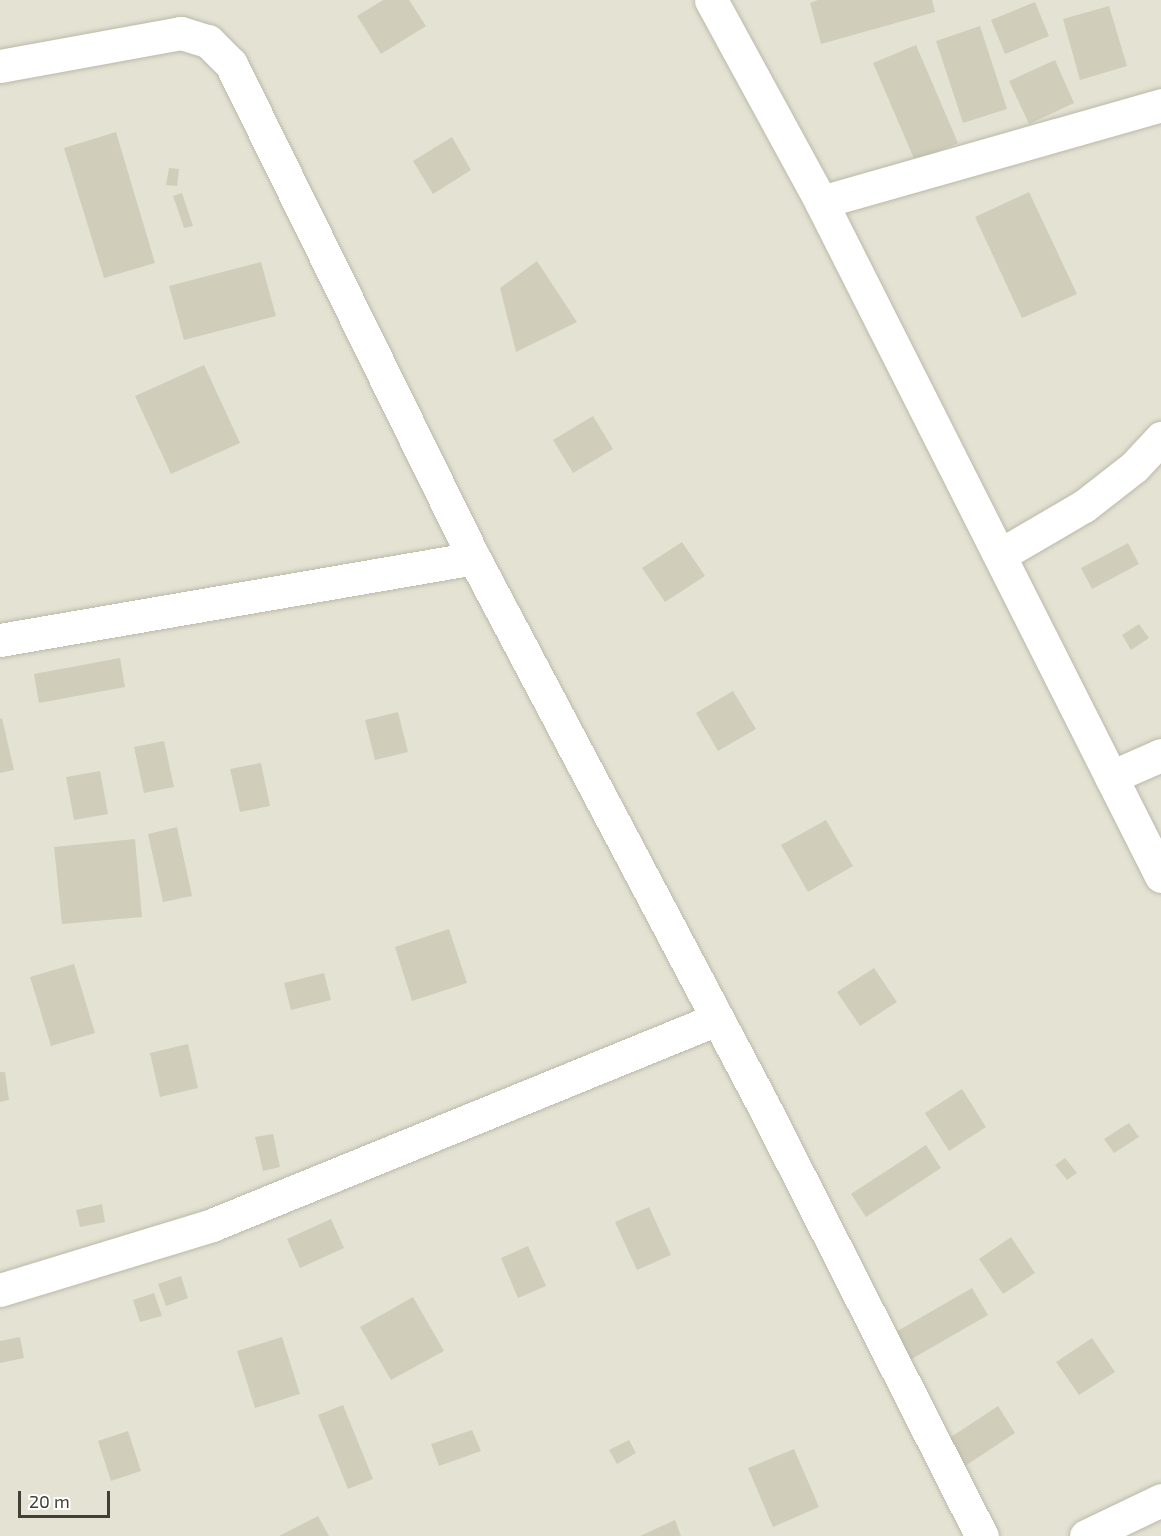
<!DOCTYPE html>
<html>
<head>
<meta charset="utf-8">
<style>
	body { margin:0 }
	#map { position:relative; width:1161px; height:1536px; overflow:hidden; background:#f1efe4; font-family:"Exo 2",sans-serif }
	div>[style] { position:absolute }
	.residential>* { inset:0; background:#e4e2d3 }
	.building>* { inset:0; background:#d1cdbb }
	.roads { filter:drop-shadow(0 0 2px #bbb9a8) drop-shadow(0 0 2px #bbb9a8) }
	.minor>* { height:33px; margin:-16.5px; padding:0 16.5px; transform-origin:16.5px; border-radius:16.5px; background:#fff }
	span { translate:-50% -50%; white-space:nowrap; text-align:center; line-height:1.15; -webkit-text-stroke:4.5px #fff; paint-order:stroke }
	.scale { position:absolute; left:18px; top:1491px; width:92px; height:27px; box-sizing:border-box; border:3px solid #424035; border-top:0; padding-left:8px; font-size:18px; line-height:21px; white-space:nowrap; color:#424035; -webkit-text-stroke:4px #fff; paint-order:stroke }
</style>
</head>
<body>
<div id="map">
	<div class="residential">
		<i style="clip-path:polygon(0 0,1161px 0,1161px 1536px,0 1536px)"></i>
	</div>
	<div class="building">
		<i style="clip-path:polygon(383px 0,409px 0,426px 26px,381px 54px,357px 16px)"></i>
		<i style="clip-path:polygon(818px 0,932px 0,935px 12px,821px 44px,810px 3px)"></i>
		<i style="clip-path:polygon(1035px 2px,1049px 36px,1005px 54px,991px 20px)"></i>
		<i style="clip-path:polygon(1109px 6px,1127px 66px,1080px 80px,1063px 19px)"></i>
		<i style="clip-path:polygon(980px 26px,1007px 109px,963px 123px,936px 41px)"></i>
		<i style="clip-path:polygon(916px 45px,958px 143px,915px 161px,873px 63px)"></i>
		<i style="clip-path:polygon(1055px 60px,1074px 103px,1029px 124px,1009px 81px)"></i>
		<i style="clip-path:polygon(116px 132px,155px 263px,104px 278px,64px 148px)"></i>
		<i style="clip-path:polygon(452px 137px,471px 170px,433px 194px,413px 161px)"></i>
		<i style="clip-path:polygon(169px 168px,179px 169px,177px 186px,166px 185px)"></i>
		<i style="clip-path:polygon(1029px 192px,1077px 294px,1022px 318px,975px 217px)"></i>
		<i style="clip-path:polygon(182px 193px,193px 226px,184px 228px,173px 196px)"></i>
		<i style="clip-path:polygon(537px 261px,577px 322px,516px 352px,500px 288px)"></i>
		<i style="clip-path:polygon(261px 262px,276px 316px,184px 340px,169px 286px)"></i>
		<i style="clip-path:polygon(204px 365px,240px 443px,171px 474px,135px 396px)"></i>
		<i style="clip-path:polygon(593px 416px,613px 449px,573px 473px,553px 440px)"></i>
		<i style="clip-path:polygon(682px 542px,705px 576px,665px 602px,642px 568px)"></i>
		<i style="clip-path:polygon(1128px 543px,1139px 564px,1092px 589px,1081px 568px)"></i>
		<i style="clip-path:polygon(1139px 624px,1149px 638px,1131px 650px,1122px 635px)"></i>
		<i style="clip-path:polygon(120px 658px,125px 687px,39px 703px,34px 674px)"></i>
		<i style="clip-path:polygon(733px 691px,756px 729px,718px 751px,696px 713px)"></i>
		<i style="clip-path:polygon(398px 712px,408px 752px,375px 760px,365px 720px)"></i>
		<i style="clip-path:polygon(2px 718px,14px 770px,0 773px,0 719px)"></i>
		<i style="clip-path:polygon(164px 741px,174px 787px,144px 793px,134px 747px)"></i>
		<i style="clip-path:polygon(261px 763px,270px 806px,240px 812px,230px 769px)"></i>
		<i style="clip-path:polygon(100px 771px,108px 814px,74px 820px,66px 777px)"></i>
		<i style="clip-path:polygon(826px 820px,853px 866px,808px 892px,781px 845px)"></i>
		<i style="clip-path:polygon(177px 827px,192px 896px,163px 902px,148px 834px)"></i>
		<i style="clip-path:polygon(135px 839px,142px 917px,62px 924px,54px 847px)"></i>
		<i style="clip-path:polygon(449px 929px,467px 983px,412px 1001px,395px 947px)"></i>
		<i style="clip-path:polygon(74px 964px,95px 1033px,51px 1046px,30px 977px)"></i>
		<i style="clip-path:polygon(874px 968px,897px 1002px,860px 1026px,837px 992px)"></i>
		<i style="clip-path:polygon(324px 973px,331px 1000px,291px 1010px,284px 983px)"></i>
		<i style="clip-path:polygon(188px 1044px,198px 1088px,160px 1097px,150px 1053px)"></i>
		<i style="clip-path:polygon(0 1072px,5px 1072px,9px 1100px,0 1102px)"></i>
		<i style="clip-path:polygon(962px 1089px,986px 1127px,949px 1151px,925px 1113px)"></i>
		<i style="clip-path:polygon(1129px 1123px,1139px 1137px,1114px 1153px,1104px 1139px)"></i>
		<i style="clip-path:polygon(273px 1134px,280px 1167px,263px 1171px,255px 1137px)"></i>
		<i style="clip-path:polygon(926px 1145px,941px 1168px,866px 1217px,851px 1194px)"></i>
		<i style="clip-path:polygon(1065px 1158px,1077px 1173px,1067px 1180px,1055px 1165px)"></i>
		<i style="clip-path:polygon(102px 1204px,105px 1222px,80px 1227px,76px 1210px)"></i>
		<i style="clip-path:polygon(649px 1207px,671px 1255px,637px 1270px,615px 1222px)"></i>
		<i style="clip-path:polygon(331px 1219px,344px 1248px,300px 1268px,287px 1239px)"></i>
		<i style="clip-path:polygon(1011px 1237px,1035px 1273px,1003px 1294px,979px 1259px)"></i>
		<i style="clip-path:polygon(528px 1246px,546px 1286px,518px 1298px,501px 1258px)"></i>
		<i style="clip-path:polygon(181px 1276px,188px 1298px,166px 1306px,158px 1284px)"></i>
		<i style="clip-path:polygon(972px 1288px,988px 1315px,910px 1360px,894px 1333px)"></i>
		<i style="clip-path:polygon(154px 1293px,162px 1316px,140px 1322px,133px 1300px)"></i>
		<i style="clip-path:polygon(413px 1297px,444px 1351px,391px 1380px,360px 1327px)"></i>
		<i style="clip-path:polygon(20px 1337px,24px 1358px,0 1363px,0 1341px)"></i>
		<i style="clip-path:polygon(282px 1337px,300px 1394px,255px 1408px,237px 1351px)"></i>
		<i style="clip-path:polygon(1092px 1338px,1115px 1372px,1079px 1395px,1056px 1362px)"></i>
		<i style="clip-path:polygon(343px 1405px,373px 1479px,348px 1489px,318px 1415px)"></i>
		<i style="clip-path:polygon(998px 1406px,1015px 1433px,962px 1468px,945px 1441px)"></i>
		<i style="clip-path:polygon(472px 1430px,481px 1451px,439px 1466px,431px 1444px)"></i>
		<i style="clip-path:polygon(128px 1431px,141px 1471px,111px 1481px,98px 1441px)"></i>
		<i style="clip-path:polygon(629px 1440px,636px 1453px,617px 1464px,609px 1450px)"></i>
		<i style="clip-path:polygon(794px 1449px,819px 1507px,773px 1527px,748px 1468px)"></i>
		<i style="clip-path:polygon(318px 1516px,329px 1536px,279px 1536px)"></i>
		<i style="clip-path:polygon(675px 1520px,681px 1536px,640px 1536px)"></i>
	</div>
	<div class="roads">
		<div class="minor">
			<i style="left:711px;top:0;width:230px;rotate:61.4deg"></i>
			<i style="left:821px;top:202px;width:755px;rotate:63.23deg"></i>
			<i style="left:0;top:66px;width:184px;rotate:-10.3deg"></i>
			<i style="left:181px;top:33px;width:28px;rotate:17deg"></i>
			<i style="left:208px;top:41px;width:33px;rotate:45deg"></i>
			<i style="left:231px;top:64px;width:551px;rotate:63.81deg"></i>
			<i style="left:474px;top:558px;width:614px;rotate:62.14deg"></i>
			<i style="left:761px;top:1101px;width:488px;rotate:63.1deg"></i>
			<i style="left:821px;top:202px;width:354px;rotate:-15.9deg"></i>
			<i style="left:1000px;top:555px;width:97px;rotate:-30.3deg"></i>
			<i style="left:1084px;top:506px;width:63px;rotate:-38deg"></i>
			<i style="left:1134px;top:467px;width:40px;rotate:-47deg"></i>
			<i style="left:0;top:640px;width:481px;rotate:-9.8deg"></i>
			<i style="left:1111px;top:777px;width:55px;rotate:-23.7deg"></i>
			<i style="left:0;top:1290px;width:222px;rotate:-17deg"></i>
			<i style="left:212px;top:1225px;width:545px;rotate:-22.19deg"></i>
			<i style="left:1086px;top:1536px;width:83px;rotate:-25.6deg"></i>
		</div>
	</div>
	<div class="scale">20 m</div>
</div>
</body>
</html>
